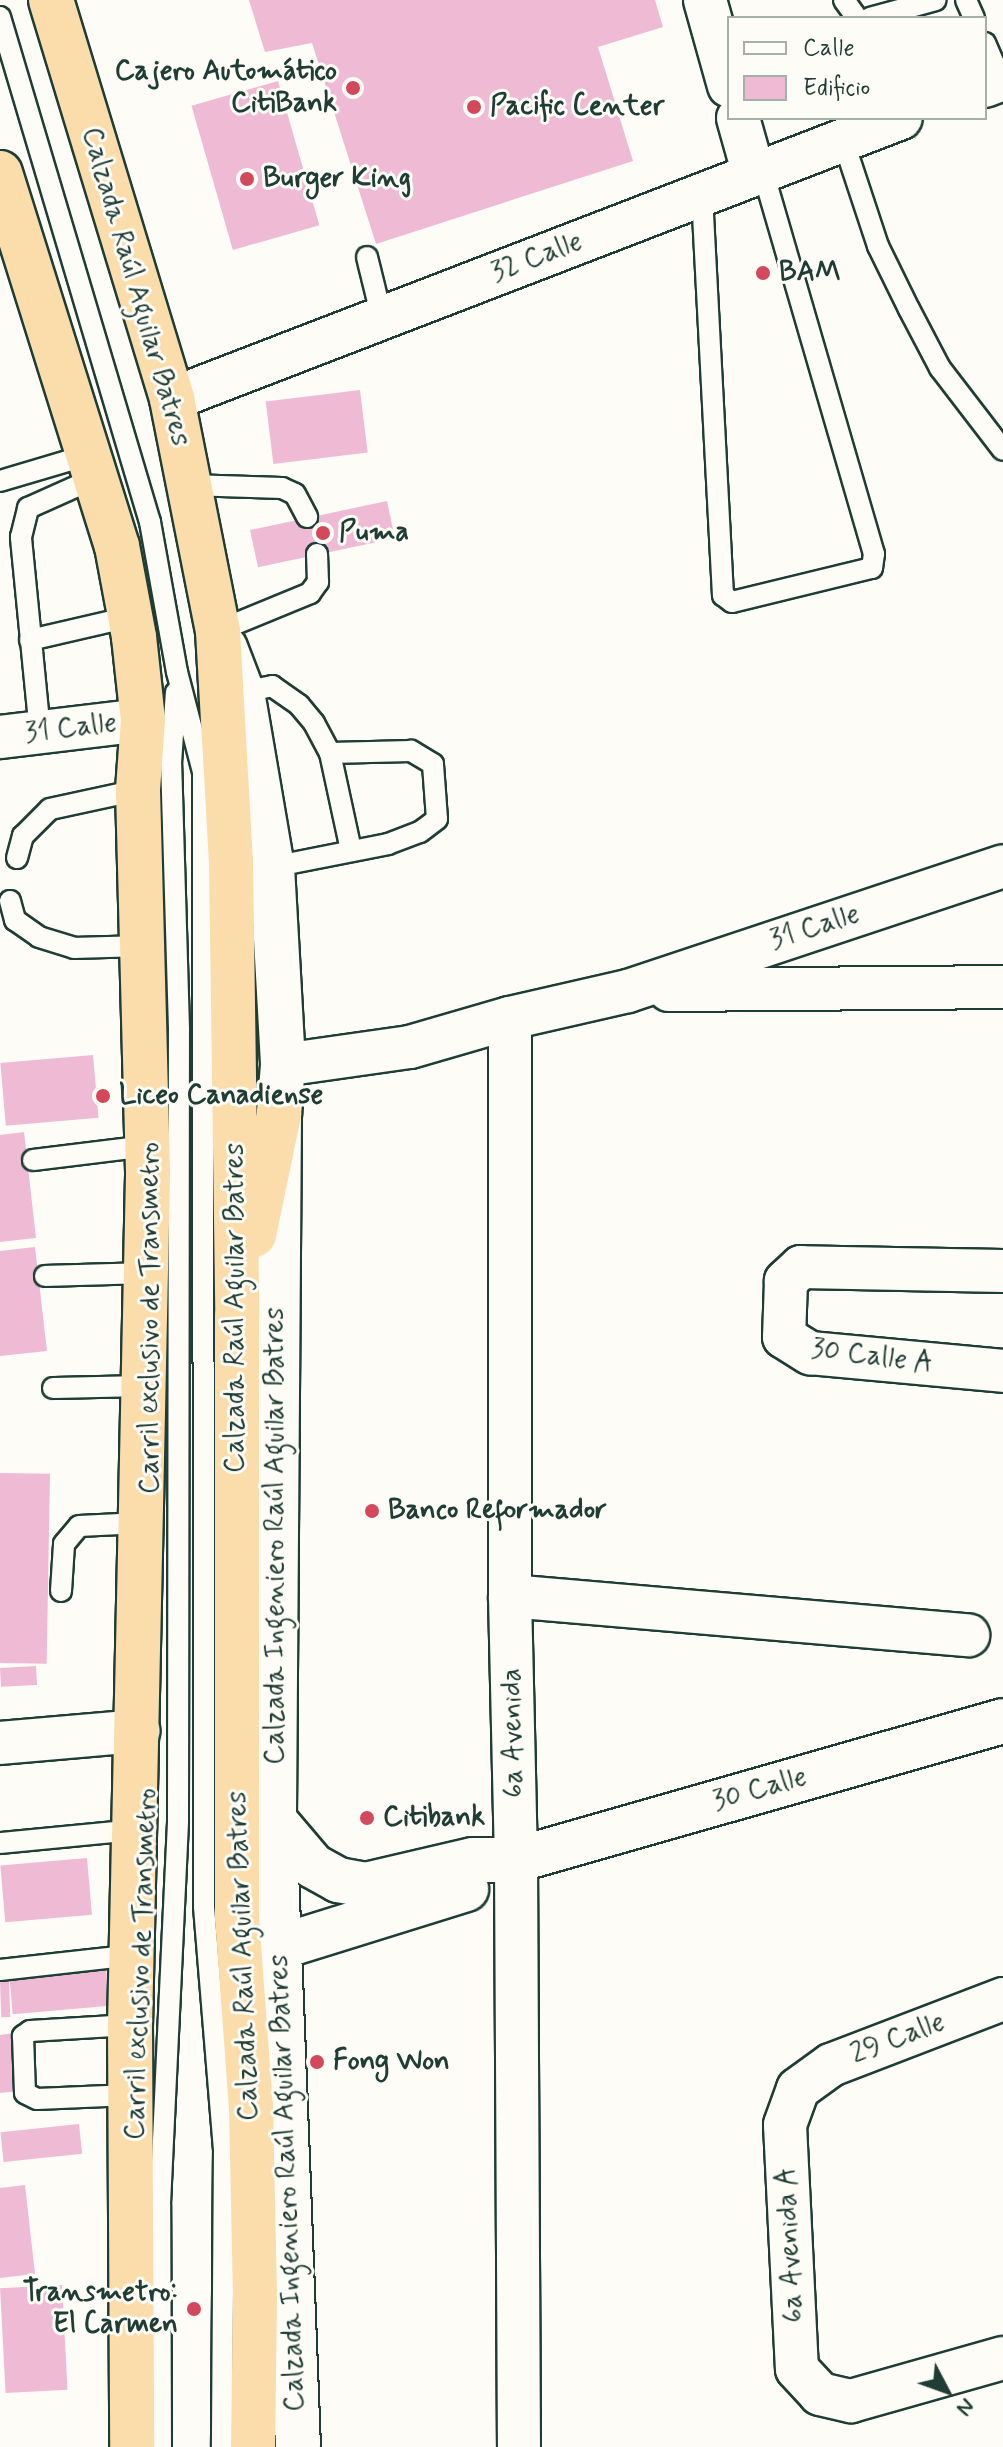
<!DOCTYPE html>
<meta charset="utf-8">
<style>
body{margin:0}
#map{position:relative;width:1003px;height:2447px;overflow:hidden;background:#fdfcf7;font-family:Mynerve,sans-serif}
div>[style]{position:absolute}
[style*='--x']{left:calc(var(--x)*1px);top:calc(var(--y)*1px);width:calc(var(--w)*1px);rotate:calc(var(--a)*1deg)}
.building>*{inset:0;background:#efbad4;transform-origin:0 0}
.roads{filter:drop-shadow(2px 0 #1f3d34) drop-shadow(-2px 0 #1f3d34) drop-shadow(0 2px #1f3d34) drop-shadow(0 -2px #1f3d34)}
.lane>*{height:20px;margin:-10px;padding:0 10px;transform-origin:10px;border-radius:10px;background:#fdfcf7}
.street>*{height:42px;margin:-21px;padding:0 21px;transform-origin:21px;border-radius:21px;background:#fdfcf7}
.secondary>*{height:44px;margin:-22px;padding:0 22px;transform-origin:22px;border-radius:22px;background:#fdfcf7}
.highway>*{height:44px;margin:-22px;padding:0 22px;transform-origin:22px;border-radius:22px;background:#faddab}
.dots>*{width:22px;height:22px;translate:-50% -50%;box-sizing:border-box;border:4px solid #fdfcf7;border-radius:50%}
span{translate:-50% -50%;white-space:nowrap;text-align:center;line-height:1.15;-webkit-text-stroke:6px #fdfcf7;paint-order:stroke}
.poi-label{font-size:28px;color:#1f3d34;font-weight:700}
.right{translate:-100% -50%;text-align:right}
.left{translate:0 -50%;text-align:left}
.street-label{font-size:28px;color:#1f3d34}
.legend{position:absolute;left:727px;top:16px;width:260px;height:104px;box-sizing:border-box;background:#fdfcf7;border:2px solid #a4b0a9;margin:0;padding:10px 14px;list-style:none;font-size:24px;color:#1f3d34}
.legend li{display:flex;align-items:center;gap:16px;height:40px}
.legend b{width:40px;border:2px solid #a4b0a9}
.north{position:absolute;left:907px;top:2351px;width:80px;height:80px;-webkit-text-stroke:6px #fdfcf7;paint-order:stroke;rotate:131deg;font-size:22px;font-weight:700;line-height:32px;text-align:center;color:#1f3d34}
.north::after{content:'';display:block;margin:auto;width:28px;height:36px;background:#1f3d34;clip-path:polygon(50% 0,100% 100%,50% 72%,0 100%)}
</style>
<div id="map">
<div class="building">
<i style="clip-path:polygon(249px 0,655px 0,663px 27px,598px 47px,633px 161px,376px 244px,312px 43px,265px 52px)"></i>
<i style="left:278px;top:81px;width:150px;height:90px;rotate:74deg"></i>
<i style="left:360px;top:390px;width:63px;height:95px;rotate:83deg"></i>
<i style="left:387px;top:501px;width:38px;height:140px;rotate:78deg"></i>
<i style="left:93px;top:1055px;width:63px;height:93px;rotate:85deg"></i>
<i style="clip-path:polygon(24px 1132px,36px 1238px,0 1242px,0 1135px)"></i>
<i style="clip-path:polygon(35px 1247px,47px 1351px,0 1356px,0 1251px)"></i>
<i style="left:0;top:1473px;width:50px;height:190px;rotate:1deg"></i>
<i style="left:36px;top:1666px;width:19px;height:36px;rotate:87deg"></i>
<i style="left:87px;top:1858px;width:57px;height:87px;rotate:85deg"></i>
<i style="left:106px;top:1968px;width:38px;height:97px;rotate:85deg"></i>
<i style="left:9px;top:1981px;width:36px;height:9px;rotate:88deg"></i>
<i style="clip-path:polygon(14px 2033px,19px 2091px,0 2093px,0 2035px)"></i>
<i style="left:79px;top:2124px;width:30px;height:79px;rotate:84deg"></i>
<i style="clip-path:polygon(25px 2185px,35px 2274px,0 2278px,0 2188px)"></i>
<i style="left:62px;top:2285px;width:105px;height:62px;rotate:87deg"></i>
</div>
<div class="roads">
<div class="lane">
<i style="--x:844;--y:0;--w:22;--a:54"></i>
<i style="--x:966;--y:0;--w:20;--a:66"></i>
<i style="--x:0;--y:17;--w:527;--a:73.46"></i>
<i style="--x:150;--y:522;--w:152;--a:79.8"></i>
<i style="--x:177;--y:672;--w:103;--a:75.4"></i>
<i style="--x:203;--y:772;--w:1135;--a:89.95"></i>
<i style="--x:204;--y:1907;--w:242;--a:85.3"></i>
<i style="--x:224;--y:2148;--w:299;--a:90.4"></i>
<i style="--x:870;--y:18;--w:68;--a:-15.3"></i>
<i style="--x:985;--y:43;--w:40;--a:66.6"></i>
<i style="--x:843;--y:140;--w:112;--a:71.7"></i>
<i style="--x:878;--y:246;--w:70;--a:63.8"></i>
<i style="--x:909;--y:309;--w:67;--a:62.3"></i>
<i style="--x:940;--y:368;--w:103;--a:52.5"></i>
<i style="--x:702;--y:195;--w:401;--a:87"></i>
<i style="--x:723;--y:595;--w:11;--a:38"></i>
<i style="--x:732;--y:602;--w:144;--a:-13.7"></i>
<i style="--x:872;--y:568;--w:14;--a:-82"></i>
<i style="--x:874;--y:554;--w:399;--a:-106.2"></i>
<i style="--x:367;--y:257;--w:63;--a:76.2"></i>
<i style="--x:0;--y:481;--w:92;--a:-16.5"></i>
<i style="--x:189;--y:485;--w:93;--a:1.8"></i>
<i style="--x:282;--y:488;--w:14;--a:25"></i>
<i style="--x:295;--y:494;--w:26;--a:62"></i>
<i style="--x:218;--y:631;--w:100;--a:-22.4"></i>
<i style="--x:310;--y:593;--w:14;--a:-54"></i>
<i style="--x:318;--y:582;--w:28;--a:-92"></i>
<i style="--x:30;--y:640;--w:103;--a:-13"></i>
<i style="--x:242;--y:692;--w:31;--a:-11"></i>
<i style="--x:272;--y:686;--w:33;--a:35"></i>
<i style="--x:299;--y:705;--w:23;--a:50"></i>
<i style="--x:314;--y:723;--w:34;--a:62"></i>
<i style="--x:330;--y:753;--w:99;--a:77.8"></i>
<i style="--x:40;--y:732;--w:196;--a:-95.6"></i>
<i style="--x:21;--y:537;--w:30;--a:-76"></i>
<i style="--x:28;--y:508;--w:73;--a:-24.1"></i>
<i style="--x:17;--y:858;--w:23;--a:-75"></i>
<i style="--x:23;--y:836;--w:38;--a:-45"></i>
<i style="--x:50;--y:809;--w:90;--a:-12.2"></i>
<i style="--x:272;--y:867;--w:118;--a:-11.2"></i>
<i style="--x:388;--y:844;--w:34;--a:-21"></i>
<i style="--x:420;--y:832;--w:21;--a:-37"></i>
<i style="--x:437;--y:819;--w:55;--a:-94.2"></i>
<i style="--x:433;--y:764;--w:26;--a:-149"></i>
<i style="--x:411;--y:751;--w:81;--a:178.6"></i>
<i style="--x:10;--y:901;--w:20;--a:75"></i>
<i style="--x:15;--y:920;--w:29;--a:35"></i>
<i style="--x:39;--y:937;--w:37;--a:17"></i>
<i style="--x:74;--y:948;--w:68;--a:-1.7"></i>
<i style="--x:33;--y:1160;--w:115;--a:-7"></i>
<i style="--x:45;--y:1276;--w:101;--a:-1.7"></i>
<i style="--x:53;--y:1388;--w:91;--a:-1.3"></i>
<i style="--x:61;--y:1591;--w:47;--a:-86.3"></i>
<i style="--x:64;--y:1544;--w:23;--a:-50"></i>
<i style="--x:79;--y:1526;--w:62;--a:-2.8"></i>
<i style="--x:0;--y:1843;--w:137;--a:-5.5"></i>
<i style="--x:0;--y:1970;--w:134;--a:-6.4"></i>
<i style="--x:130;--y:2025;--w:100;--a:176.6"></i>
<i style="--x:30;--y:2031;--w:9;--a:144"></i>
<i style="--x:23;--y:2036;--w:57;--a:88"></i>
<i style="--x:25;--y:2093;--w:13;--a:27"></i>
<i style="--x:37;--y:2099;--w:93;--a:-2.5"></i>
<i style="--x:161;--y:2447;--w:243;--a:-90.2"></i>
<i style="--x:160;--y:2204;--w:384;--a:-87.3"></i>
<i style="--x:178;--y:1820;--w:791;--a:-89.93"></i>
<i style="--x:179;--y:1029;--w:266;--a:-91.7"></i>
<i style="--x:171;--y:763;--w:71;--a:-86"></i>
</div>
<div class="street">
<i style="--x:705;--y:0;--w:89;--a:74.4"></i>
<i style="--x:985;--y:86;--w:19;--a:-21"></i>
<i style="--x:738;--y:118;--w:59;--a:74.3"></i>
<i style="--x:172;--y:399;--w:781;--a:-21.08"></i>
<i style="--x:0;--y:737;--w:144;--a:-6.8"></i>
<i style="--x:669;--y:990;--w:334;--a:-0.5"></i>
<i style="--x:510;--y:1018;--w:578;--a:90"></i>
<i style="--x:510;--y:1596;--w:264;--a:88.7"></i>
<i style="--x:516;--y:1860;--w:587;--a:89.71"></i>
<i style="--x:283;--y:1065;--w:128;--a:-8.1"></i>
<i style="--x:410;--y:1047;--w:104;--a:-16.2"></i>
<i style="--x:510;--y:1018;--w:121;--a:-12.9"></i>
<i style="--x:628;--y:991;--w:395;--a:-18.4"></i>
<i style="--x:1003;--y:1271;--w:202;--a:-178.9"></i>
<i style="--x:801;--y:1267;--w:21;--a:137"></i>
<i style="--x:786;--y:1281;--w:56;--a:92"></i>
<i style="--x:784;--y:1337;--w:31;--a:32"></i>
<i style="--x:810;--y:1353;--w:194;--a:5.3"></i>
<i style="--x:510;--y:1596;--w:460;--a:4.9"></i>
<i style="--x:0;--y:1743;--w:139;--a:-5"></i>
<i style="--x:1003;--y:1999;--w:184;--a:159"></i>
<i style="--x:831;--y:2065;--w:41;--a:144"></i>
<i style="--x:798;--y:2089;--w:38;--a:110"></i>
<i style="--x:785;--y:2125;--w:244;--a:87.2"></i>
<i style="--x:797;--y:2369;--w:34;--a:47"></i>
<i style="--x:820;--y:2394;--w:32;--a:13"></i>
<i style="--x:851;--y:2401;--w:158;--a:-15.8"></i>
</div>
<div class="secondary">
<i style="--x:225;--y:648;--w:47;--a:68.9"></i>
<i style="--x:242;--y:692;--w:178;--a:80.3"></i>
<i style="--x:272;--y:867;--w:198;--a:86.8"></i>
<i style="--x:283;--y:1065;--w:49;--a:94.7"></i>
<i style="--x:279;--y:1114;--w:706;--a:90.41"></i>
<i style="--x:274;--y:1820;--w:627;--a:87.81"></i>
<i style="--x:274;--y:1820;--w:60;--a:49.7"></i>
<i style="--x:313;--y:1866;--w:29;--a:29"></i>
<i style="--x:338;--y:1880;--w:28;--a:10"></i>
<i style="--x:366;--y:1885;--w:110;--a:-13.2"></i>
<i style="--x:473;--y:1860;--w:43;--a:0"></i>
<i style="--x:516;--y:1860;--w:506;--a:-15.93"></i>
<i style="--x:280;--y:1947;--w:195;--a:-17.3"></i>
</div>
<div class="highway">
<i style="--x:51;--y:0;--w:417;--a:73.1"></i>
<i style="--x:172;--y:399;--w:237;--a:78.8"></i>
<i style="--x:218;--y:631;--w:230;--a:86.8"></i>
<i style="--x:231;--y:861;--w:455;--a:89.2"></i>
<i style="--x:237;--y:1316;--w:602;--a:90"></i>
<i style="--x:237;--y:1918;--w:190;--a:85.8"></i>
<i style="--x:251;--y:2107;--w:185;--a:88.8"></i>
<i style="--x:255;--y:2292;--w:155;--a:90.7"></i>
<i style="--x:0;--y:173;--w:391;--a:72.6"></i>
<i style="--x:117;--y:546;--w:93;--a:79.4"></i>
<i style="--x:134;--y:637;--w:83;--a:83.8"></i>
<i style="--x:143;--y:720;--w:70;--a:94.1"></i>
<i style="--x:138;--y:790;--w:385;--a:88.5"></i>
<i style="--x:148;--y:1175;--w:850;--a:91.21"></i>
<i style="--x:130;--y:2025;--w:422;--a:89.7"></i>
<i style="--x:254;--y:1235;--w:124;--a:-78.3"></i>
</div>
</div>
<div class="dots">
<i style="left:353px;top:88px;background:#d1495b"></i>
<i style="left:474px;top:107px;background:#d1495b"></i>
<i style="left:247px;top:179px;background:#d1495b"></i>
<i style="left:763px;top:273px;background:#d1495b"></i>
<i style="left:323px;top:533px;background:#d1495b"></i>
<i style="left:103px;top:1096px;background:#d1495b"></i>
<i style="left:372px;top:1511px;background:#d1495b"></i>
<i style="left:367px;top:1818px;background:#d1495b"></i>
<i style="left:317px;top:2062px;background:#d1495b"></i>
<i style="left:194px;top:2309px;background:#d1495b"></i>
</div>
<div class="poi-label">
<span class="right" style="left:337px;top:88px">Cajero Automático<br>CitiBank</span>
<span class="left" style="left:490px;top:107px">Pacific Center</span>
<span class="left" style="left:263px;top:179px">Burger King</span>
<span class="left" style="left:779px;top:273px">BAM</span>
<span class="left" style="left:339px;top:533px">Puma</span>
<span class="left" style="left:119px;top:1096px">Liceo Canadiense</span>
<span class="left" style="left:388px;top:1511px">Banco Reformador</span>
<span class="left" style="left:383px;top:1818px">Citibank</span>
<span class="left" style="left:333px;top:2062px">Fong Won</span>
<span class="right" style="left:178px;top:2309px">Transmetro:<br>El Carmen</span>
</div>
<div class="street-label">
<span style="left:537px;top:258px;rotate:-21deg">32 Calle</span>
<span style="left:135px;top:287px;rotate:74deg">Calzada Raúl Aguilar Batres</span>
<span style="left:71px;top:729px;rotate:-7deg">31 Calle</span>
<span style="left:815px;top:928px;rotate:-18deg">31 Calle</span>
<span style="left:236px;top:1308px;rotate:-90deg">Calzada Raúl Aguilar Batres</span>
<span style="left:151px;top:1318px;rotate:-90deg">Carril exclusivo de Transmetro</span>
<span style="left:872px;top:1357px;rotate:7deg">30 Calle A</span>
<span style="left:276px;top:1536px;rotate:-90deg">Calzada Ingeniero Raúl Aguilar Batres</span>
<span style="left:514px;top:1733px;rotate:-91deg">6a Avenida</span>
<span style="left:760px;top:1790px;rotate:-16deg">30 Calle</span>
<span style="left:244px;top:1956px;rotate:-92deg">Calzada Raúl Aguilar Batres</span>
<span style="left:142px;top:1964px;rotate:-88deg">Carril exclusivo de Transmetro</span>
<span style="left:898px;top:2039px;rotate:-21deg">29 Calle</span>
<span style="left:288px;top:2183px;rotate:-92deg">Calzada Ingeniero Raúl Aguilar Batres</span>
<span style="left:791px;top:2245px;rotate:-93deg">6a Avenida A</span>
</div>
<ul class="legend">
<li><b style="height:10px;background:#fdfcf7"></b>Calle</li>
<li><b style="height:22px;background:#efbad4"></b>Edificio</li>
</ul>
<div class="north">N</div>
</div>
